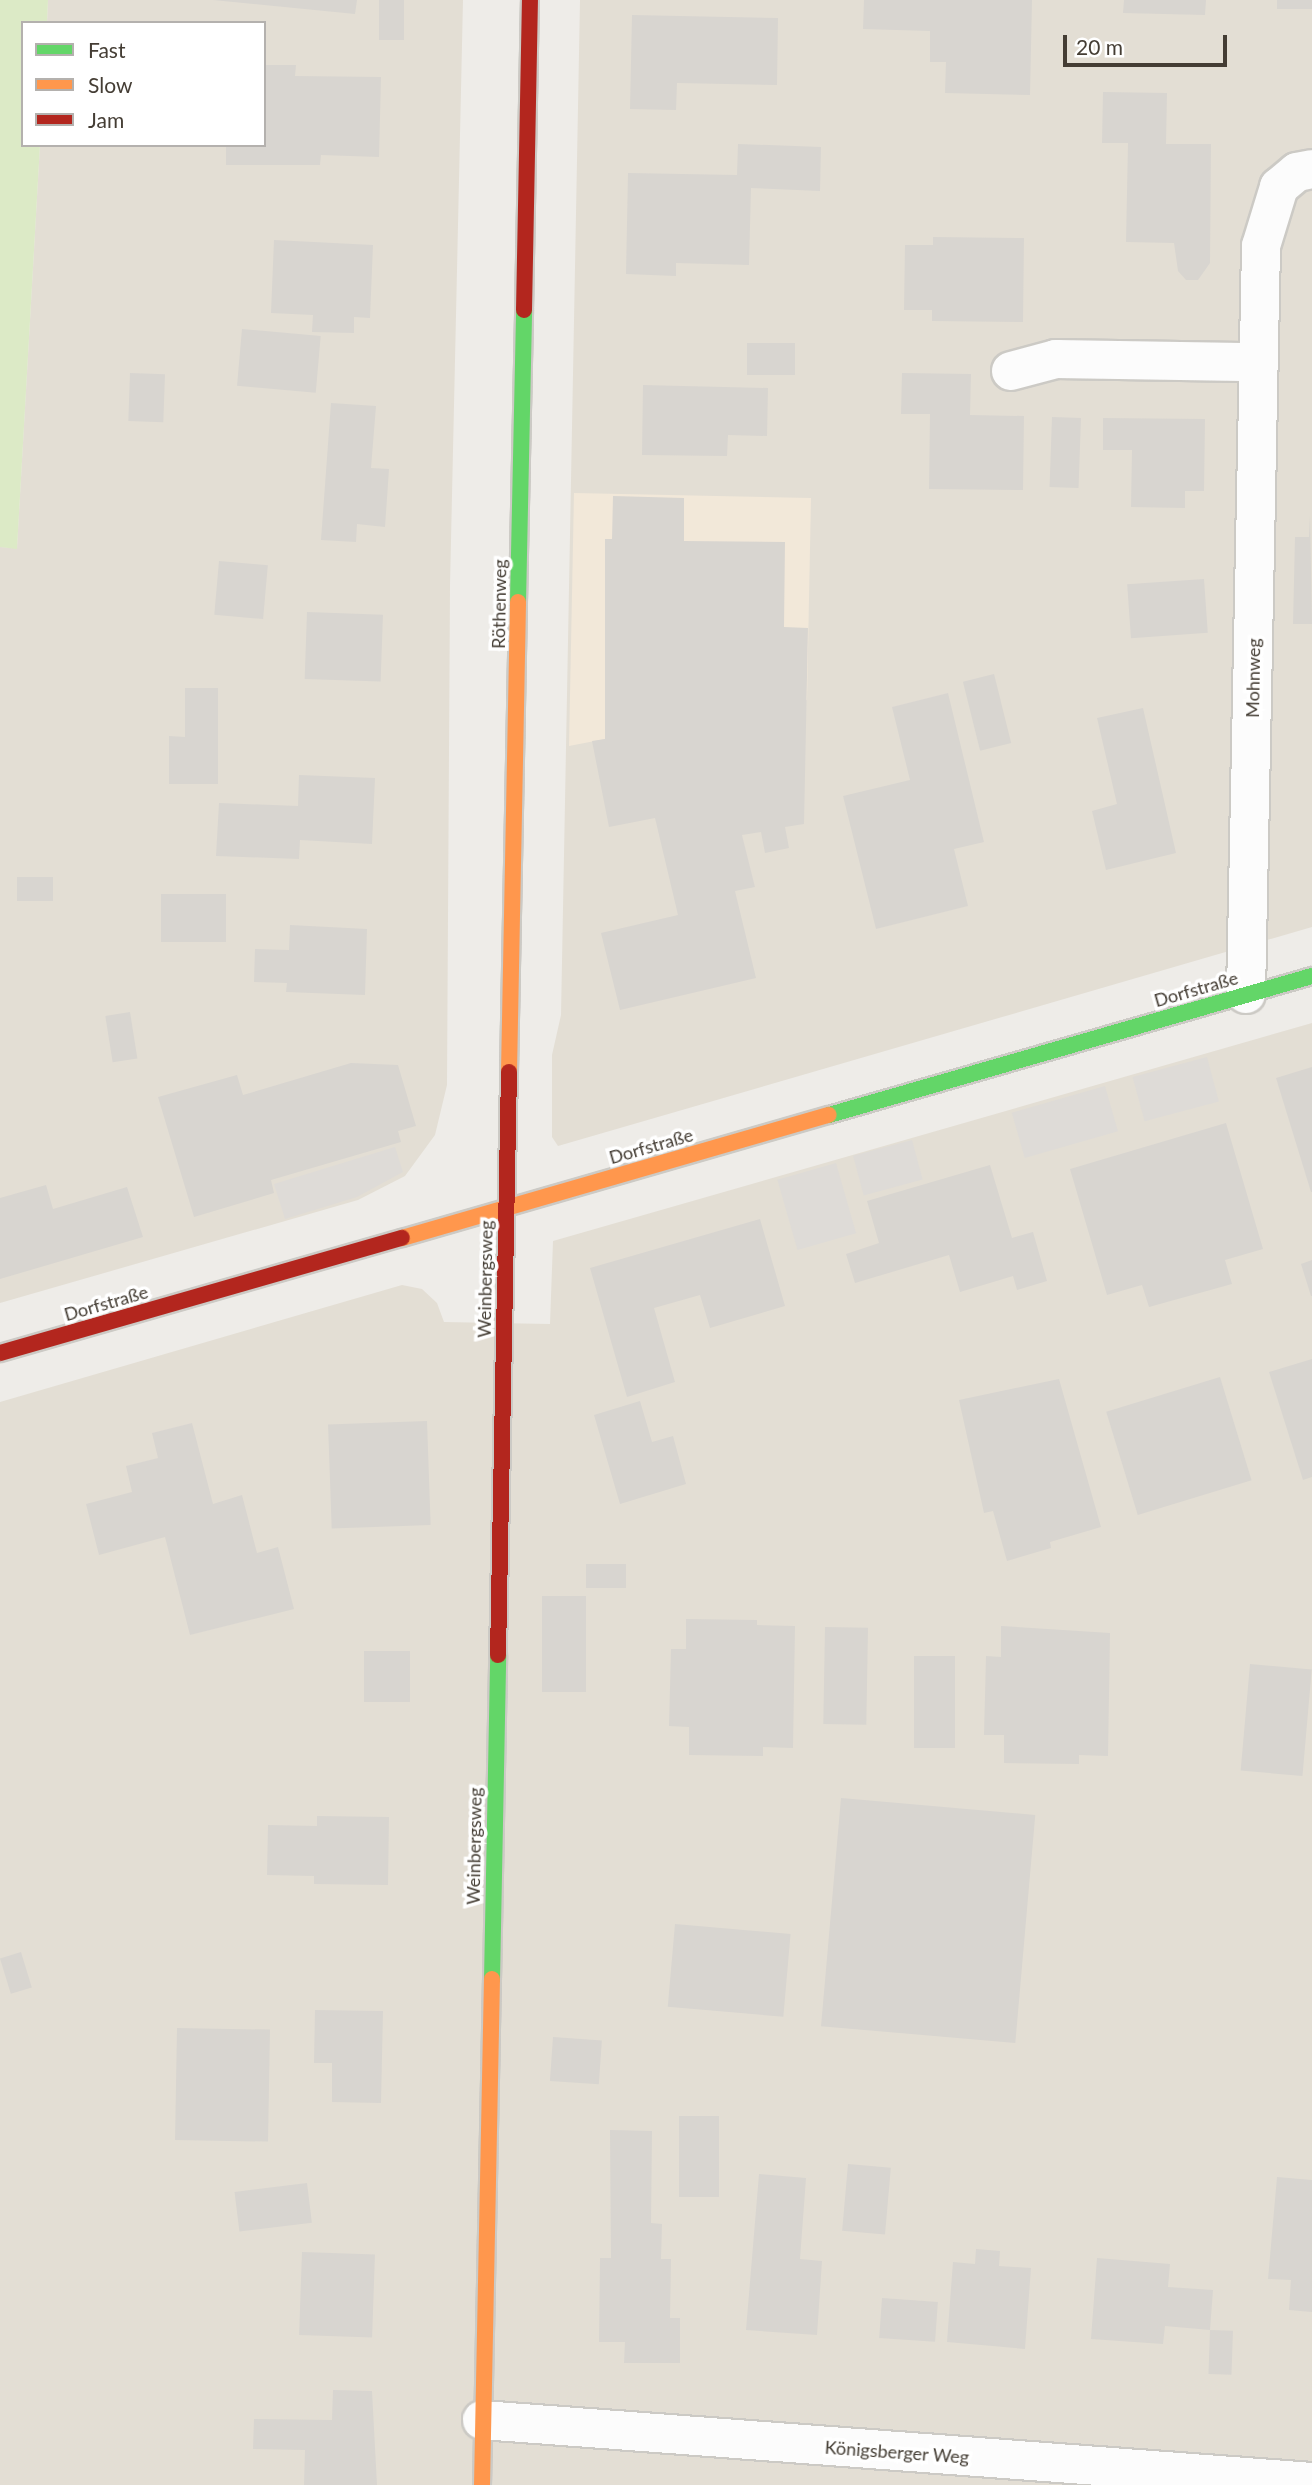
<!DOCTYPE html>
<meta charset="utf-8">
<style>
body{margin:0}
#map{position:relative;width:1312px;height:2485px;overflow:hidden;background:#eeece8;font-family:Lato,sans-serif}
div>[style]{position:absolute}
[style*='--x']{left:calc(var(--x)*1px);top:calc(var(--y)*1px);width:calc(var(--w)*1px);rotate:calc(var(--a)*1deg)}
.residential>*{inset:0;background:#e3ded4}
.commercial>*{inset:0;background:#f2e8d9}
.green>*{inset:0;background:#dceac6}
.parking>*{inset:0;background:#dedbd7;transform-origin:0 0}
.building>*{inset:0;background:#d8d5d0;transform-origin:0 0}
.roads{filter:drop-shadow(2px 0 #cccac5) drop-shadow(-2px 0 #cccac5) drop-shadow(0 2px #cccac5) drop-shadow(0 -2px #cccac5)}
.street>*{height:38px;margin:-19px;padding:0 19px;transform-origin:19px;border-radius:19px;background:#fcfcfc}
.fast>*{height:16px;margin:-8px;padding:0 8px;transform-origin:8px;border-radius:8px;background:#63d668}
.slow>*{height:16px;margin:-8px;padding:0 8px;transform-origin:8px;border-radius:8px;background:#ff974d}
.jam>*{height:16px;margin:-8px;padding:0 8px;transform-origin:8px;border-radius:8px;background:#b3261e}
span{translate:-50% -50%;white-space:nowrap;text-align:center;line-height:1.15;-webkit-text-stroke:7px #fff;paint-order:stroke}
.street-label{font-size:18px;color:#443d34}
.legend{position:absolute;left:21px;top:21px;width:245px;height:126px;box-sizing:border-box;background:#fff;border:2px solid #b4b1ae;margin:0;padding:9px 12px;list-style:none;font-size:21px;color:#443d34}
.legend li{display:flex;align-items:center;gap:14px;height:35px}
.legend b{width:35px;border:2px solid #b4b1ae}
.scale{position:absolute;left:1063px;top:35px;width:164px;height:32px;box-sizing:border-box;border:4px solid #443d34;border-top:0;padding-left:9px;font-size:21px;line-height:24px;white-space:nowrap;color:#443d34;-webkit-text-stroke:5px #fff;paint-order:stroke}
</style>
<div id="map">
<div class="residential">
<i style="clip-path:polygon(48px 0,463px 0,450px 586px,447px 1085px,435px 1135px,405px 1176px,358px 1200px,0 1303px,0 547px,17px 548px,40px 145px,264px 145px,264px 23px,47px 23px)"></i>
<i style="clip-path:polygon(580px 0,1312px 0,1312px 927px,558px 1146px,552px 1137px,552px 1055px,561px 1015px)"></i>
<i style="clip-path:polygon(1312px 1023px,1312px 2485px,0 2485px,0 1402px,402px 1285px,422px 1289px,437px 1303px,444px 1322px,550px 1324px,553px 1241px)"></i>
</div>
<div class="commercial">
<i style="clip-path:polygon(574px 493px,811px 498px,807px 700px,569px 746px)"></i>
</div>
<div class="green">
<i style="clip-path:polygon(0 0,48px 0,47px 23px,23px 23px,23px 145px,40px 145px,17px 549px,0 547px)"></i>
</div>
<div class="parking">
<i style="left:1207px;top:1057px;width:46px;height:77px;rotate:75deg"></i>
<i style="left:1105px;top:1086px;width:47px;height:97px;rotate:74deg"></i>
<i style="left:912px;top:1140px;width:41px;height:61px;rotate:75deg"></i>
<i style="clip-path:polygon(395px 1147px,403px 1172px,357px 1197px,285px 1219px,274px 1184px)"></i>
<i style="left:836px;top:1163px;width:73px;height:61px;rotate:74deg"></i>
</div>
<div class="building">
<i style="clip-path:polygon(213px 0,357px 0,355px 14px)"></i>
<i style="left:379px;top:0;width:25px;height:40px"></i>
<i style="clip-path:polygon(864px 0,1032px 0,1030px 95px,945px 93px,946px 62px,930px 62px,930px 31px,863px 29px)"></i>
<i style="clip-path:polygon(1124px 0,1206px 0,1205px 15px,1123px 13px)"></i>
<i style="left:1277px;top:0;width:35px;height:9px"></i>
<i style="clip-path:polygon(632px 15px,778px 18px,777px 85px,677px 83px,676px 110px,630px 109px)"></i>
<i style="clip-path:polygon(264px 65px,296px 65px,295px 76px,381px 77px,379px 157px,321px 155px,320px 165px,226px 165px,226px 145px,264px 145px)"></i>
<i style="clip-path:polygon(1103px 92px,1167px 93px,1166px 144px,1211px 144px,1210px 263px,1198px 280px,1186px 280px,1178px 271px,1174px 243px,1126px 242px,1128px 143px,1102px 143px)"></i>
<i style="clip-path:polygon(738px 144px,821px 147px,820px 191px,751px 188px,749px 265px,676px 263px,676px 276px,626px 274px,628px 173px,737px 175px)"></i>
<i style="clip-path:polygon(933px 237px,1024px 238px,1023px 322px,932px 321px,932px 310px,904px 310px,905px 245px,933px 245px)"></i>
<i style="clip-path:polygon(274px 240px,373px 245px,370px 318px,354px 317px,354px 333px,312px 332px,313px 315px,271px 313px)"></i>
<i style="left:242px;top:329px;width:79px;height:57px;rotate:5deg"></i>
<i style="left:747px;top:343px;width:48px;height:32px"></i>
<i style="left:130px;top:373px;width:35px;height:48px;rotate:2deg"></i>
<i style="clip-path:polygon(902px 373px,971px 374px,970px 415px,1024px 416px,1023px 490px,929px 489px,930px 414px,901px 414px)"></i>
<i style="clip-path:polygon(643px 385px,768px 388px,767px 436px,728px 435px,727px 456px,642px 455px)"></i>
<i style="clip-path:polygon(331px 403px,376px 406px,371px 468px,389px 469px,385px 527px,357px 524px,356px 542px,321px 540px)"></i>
<i style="left:1052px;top:417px;width:29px;height:70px;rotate:2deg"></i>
<i style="clip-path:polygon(1103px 418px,1205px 419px,1204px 491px,1185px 491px,1185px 508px,1131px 507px,1132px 450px,1103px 450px)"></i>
<i style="clip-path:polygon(613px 496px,684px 498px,684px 541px,785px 542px,784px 627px,808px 628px,804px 824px,785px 827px,789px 848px,765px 853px,761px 832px,742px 835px,755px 887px,735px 891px,756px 978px,620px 1010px,601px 933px,678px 915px,655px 818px,609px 827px,592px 741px,605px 739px,605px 539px,612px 539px)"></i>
<i style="clip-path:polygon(1310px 515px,1312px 624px,1293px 624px,1295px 537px,1309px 537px)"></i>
<i style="left:219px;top:561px;width:49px;height:54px;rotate:5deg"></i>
<i style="left:1204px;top:579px;width:54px;height:77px;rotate:86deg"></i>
<i style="left:307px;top:612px;width:76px;height:67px;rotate:2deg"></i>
<i style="left:994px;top:674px;width:71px;height:32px;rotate:76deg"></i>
<i style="clip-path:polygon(185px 688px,218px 688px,218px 784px,169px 784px,169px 736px,185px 737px)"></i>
<i style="clip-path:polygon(948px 693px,984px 842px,954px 849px,968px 906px,876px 929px,843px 796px,910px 780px,892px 707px)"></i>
<i style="clip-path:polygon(1143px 708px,1176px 853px,1106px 870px,1092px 811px,1117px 804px,1097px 718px)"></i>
<i style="clip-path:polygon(299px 775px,375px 778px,372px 844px,300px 840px,299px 859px,216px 856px,219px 803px,298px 806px)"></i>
<i style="left:17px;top:877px;width:36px;height:24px"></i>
<i style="left:161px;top:894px;width:65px;height:48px"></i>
<i style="clip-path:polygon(290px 925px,367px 929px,365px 995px,286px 992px,287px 983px,254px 982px,255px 949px,289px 950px)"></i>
<i style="left:130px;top:1012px;width:47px;height:25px;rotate:81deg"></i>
<i style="clip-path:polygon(351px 1063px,398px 1065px,416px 1126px,398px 1131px,401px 1142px,271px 1180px,274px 1193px,194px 1217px,158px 1097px,237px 1075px,243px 1095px)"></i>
<i style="clip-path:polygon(1312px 1067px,1312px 1192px,1311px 1192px,1276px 1078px)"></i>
<i style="clip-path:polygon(1226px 1123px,1263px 1249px,1225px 1260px,1232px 1284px,1149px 1307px,1142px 1285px,1107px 1295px,1070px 1169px)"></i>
<i style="clip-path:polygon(990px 1165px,1012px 1238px,1033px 1232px,1047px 1281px,1017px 1290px,1013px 1276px,960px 1292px,949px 1255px,855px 1283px,846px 1254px,879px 1243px,867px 1201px)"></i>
<i style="clip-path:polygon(46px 1185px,53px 1209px,127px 1187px,143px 1237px,0 1279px,0 1198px)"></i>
<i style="clip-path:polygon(760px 1219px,785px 1306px,710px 1328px,700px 1295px,654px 1308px,675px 1382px,627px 1397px,590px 1268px)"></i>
<i style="clip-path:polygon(1312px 1260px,1312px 1296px,1311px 1296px,1301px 1264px)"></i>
<i style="clip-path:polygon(1312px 1359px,1312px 1477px,1303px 1480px,1269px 1372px)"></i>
<i style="left:1220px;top:1377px;width:108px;height:119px;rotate:73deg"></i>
<i style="clip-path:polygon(1059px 1379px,1101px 1527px,1050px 1542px,1051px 1548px,1007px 1561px,993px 1511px,984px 1513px,959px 1400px)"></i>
<i style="clip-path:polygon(640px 1401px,652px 1442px,673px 1436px,686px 1484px,620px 1504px,594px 1415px)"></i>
<i style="left:427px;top:1421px;width:104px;height:99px;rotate:88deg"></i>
<i style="clip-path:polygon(192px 1423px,213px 1504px,242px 1495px,257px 1553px,278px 1547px,294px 1609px,190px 1635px,165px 1537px,99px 1555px,86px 1504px,132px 1492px,126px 1466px,158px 1458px,152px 1433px)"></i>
<i style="left:586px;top:1564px;width:40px;height:24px"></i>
<i style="left:542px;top:1596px;width:44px;height:96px"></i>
<i style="clip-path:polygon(686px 1619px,757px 1620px,757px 1625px,795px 1626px,793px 1748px,763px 1747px,763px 1756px,689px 1755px,689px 1727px,669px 1726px,671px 1649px,686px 1649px)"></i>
<i style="clip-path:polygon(1001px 1626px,1110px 1633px,1108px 1756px,1079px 1755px,1079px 1764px,1004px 1763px,1004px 1735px,984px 1735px,986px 1656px,1001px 1657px)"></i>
<i style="left:825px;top:1627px;width:43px;height:97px;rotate:1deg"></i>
<i style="left:364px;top:1651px;width:46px;height:51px"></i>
<i style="left:914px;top:1656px;width:41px;height:92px"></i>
<i style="left:1250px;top:1664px;width:62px;height:107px;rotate:5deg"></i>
<i style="left:841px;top:1798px;width:195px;height:229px;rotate:5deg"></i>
<i style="clip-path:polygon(317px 1816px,389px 1817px,388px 1885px,314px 1884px,314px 1876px,267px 1875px,268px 1825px,317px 1826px)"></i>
<i style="left:675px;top:1924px;width:116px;height:83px;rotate:5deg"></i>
<i style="left:21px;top:1952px;width:37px;height:22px;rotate:73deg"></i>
<i style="clip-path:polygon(315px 2010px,383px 2011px,381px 2103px,332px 2102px,332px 2063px,314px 2063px)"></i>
<i style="left:177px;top:2028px;width:93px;height:112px;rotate:1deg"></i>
<i style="left:553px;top:2037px;width:49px;height:44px;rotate:4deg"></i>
<i style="left:679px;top:2116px;width:40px;height:81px"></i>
<i style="clip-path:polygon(610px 2130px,652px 2131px,651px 2223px,662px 2224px,661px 2259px,671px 2259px,670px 2318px,680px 2318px,680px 2363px,624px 2363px,625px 2342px,599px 2342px,600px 2258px,611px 2258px)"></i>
<i style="left:848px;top:2164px;width:43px;height:67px;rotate:5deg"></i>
<i style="clip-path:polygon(759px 2174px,806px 2178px,800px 2259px,822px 2261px,817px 2335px,746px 2330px)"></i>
<i style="clip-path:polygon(1277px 2177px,1312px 2180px,1312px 2312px,1289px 2310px,1291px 2280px,1268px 2279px)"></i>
<i style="left:307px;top:2183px;width:40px;height:73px;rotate:83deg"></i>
<i style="clip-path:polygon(976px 2249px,1000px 2251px,999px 2266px,1031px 2268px,1025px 2349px,947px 2342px,953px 2262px,975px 2264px)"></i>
<i style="left:302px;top:2252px;width:73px;height:83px;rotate:2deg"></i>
<i style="clip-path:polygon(1097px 2258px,1170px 2264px,1168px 2287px,1213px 2290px,1210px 2330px,1165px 2326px,1163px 2344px,1091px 2339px)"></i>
<i style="left:882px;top:2298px;width:56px;height:40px;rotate:4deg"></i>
<i style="left:1210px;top:2330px;width:23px;height:44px;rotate:2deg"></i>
<i style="clip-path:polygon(333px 2390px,372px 2391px,377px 2485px,304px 2485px,305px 2450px,253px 2449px,254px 2419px,332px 2420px)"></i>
</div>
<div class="roads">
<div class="street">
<i style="--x:1011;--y:371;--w:47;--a:-14.9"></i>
<i style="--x:1056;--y:359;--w:202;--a:0.9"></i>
<i style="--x:1246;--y:994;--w:748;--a:-88.85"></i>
<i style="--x:1261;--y:246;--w:62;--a:-73"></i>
<i style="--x:1279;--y:187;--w:23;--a:-40"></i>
<i style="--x:1297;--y:172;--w:15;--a:-11"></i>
<i style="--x:482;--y:2420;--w:832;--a:4.27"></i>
</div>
<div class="fast">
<i style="--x:518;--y:602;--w:292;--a:-88.8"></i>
<i style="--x:829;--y:1115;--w:503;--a:-16.06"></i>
<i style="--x:492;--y:1979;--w:324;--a:-88.9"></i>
</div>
<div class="slow">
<i style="--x:509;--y:1072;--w:470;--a:-88.9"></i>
<i style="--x:402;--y:1238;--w:444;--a:-16.1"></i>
<i style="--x:482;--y:2485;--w:506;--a:-88.87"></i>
</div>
<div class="jam">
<i style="--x:524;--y:310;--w:310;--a:-88.9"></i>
<i style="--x:0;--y:1353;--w:418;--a:-16"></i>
<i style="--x:498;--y:1655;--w:583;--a:-88.92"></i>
</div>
</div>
<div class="street-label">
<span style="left:499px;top:604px;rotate:-89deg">Röthenweg</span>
<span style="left:1253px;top:678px;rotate:-89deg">Mohnweg</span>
<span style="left:1196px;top:989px;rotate:-16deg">Dorfstraße</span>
<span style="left:651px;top:1146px;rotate:-16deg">Dorfstraße</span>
<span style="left:485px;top:1279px;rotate:-89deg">Weinbergsweg</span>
<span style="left:106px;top:1303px;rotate:-16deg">Dorfstraße</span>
<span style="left:474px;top:1846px;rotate:-89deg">Weinbergsweg</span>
<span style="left:897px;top:2452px;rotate:4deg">Königsberger Weg</span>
</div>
<ul class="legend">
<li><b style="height:9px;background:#63d668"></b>Fast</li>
<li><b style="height:9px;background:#ff974d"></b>Slow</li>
<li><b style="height:9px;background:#b3261e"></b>Jam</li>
</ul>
<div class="scale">20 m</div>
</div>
